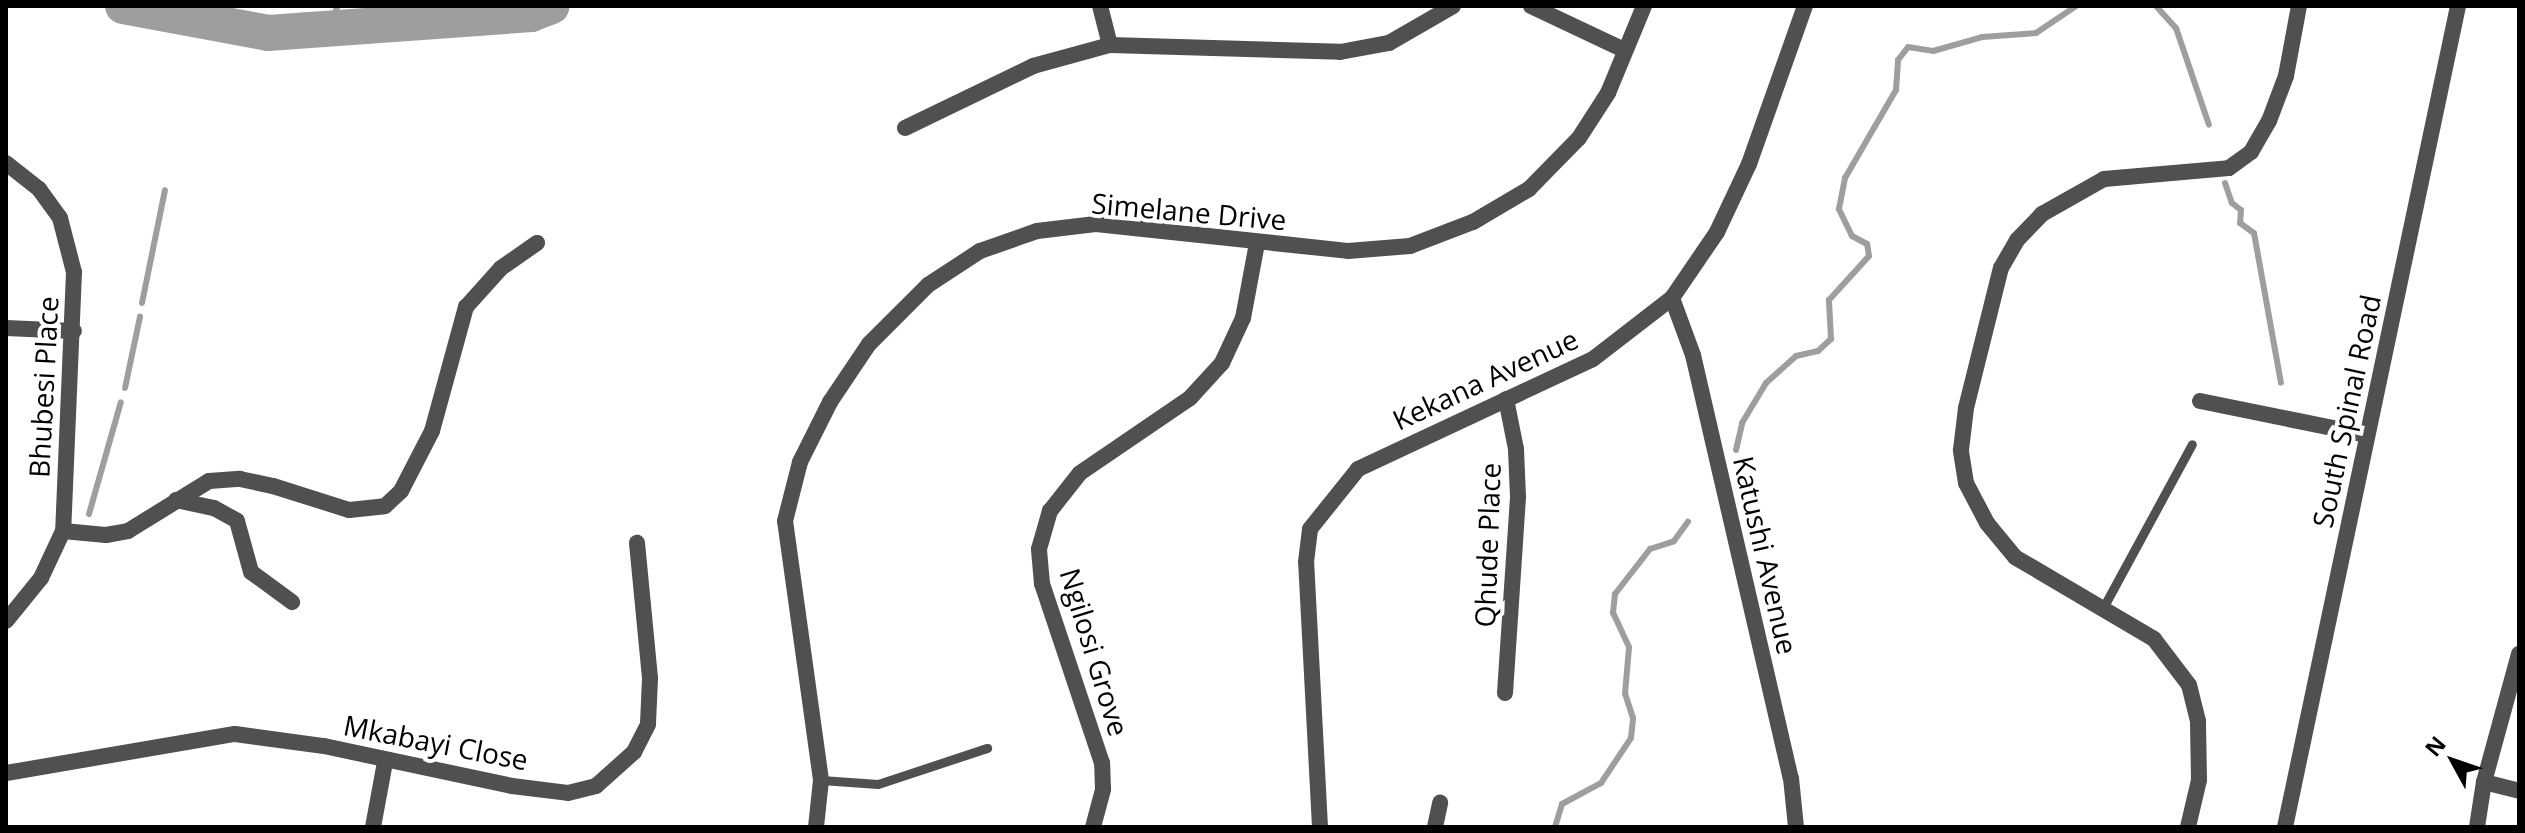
<!DOCTYPE html>
<style>
body{margin:0}
#map{position:relative;width:2525px;height:833px;overflow:hidden;background:#fff;font-family:"Open Sans",sans-serif}
div>[style]{position:absolute}
[style*='--x']{left:calc(var(--x)*1px);top:calc(var(--y)*1px);width:calc(var(--w)*1px);rotate:calc(var(--a)*1deg)}
.stream>*{height:6px;margin:-3px;padding:0 3px;transform-origin:3px;border-radius:3px;background:#9e9e9e}
.river>*{height:36px;margin:-18px;padding:0 18px;transform-origin:18px;border-radius:18px;background:#9e9e9e}
.service>*{height:9px;margin:-4.5px;padding:0 4.5px;transform-origin:4.5px;border-radius:4.5px;background:#505050}
.minor>*{height:16px;margin:-8px;padding:0 8px;transform-origin:8px;border-radius:8px;background:#505050}
.tertiary>*{height:16px;margin:-8px;padding:0 8px;transform-origin:8px;border-radius:8px;background:#505050}
span{translate:-50% -50%;white-space:nowrap;text-align:center;line-height:1.15;-webkit-text-stroke:8px #fff;paint-order:stroke}
.street-label{font-size:28px;color:#000}
.frame{position:absolute;inset:0;border:8px solid #000;pointer-events:none}
.north{position:absolute;left:2413px;top:721px;width:80px;height:80px;-webkit-text-stroke:6px #fff;paint-order:stroke;rotate:310deg;font-size:22px;font-weight:700;line-height:32px;text-align:center;color:#000}
.north::after{content:'';display:block;margin:auto;width:28px;height:36px;background:#000;clip-path:polygon(50% 0,100% 100%,50% 72%,0 100%)}
</style>
<div id="map">
<div class="stream">
<i style="--x:2156;--y:6;--w:30;--a:48"></i>
<i style="--x:2176;--y:28;--w:102;--a:71.2"></i>
<i style="--x:328;--y:29;--w:25;--a:-67"></i>
<i style="--x:2225;--y:183;--w:21;--a:71"></i>
<i style="--x:2232;--y:203;--w:11;--a:38"></i>
<i style="--x:2241;--y:210;--w:13;--a:94"></i>
<i style="--x:2240;--y:223;--w:17;--a:36"></i>
<i style="--x:2254;--y:233;--w:152;--a:79.8"></i>
<i style="--x:142;--y:303;--w:115;--a:-78.5"></i>
<i style="--x:125;--y:388;--w:73;--a:-78.1"></i>
<i style="--x:1736;--y:450;--w:28;--a:-77"></i>
<i style="--x:1742;--y:423;--w:47;--a:-59"></i>
<i style="--x:1766;--y:383;--w:40;--a:-42"></i>
<i style="--x:1796;--y:356;--w:23;--a:-13"></i>
<i style="--x:1818;--y:351;--w:18;--a:-43"></i>
<i style="--x:1831;--y:339;--w:39;--a:-93"></i>
<i style="--x:1829;--y:300;--w:59;--a:-47.7"></i>
<i style="--x:1869;--y:256;--w:12;--a:-99"></i>
<i style="--x:1867;--y:244;--w:17;--a:-152"></i>
<i style="--x:1852;--y:236;--w:30;--a:-116"></i>
<i style="--x:1839;--y:209;--w:32;--a:-79"></i>
<i style="--x:1845;--y:178;--w:102;--a:-59.9"></i>
<i style="--x:1896;--y:90;--w:30;--a:-86"></i>
<i style="--x:1898;--y:60;--w:16;--a:-52"></i>
<i style="--x:1908;--y:47;--w:25;--a:9"></i>
<i style="--x:1933;--y:51;--w:51;--a:-15.9"></i>
<i style="--x:1982;--y:37;--w:54;--a:-4.2"></i>
<i style="--x:2036;--y:33;--w:48;--a:-34"></i>
<i style="--x:89;--y:514;--w:116;--a:-74.1"></i>
<i style="--x:1555;--y:827;--w:24;--a:-73"></i>
<i style="--x:1562;--y:804;--w:44;--a:-28.3"></i>
<i style="--x:1601;--y:783;--w:54;--a:-56.3"></i>
<i style="--x:1631;--y:738;--w:20;--a:-84"></i>
<i style="--x:1633;--y:718;--w:25;--a:-108"></i>
<i style="--x:1625;--y:694;--w:47;--a:-85.1"></i>
<i style="--x:1629;--y:647;--w:38;--a:-115"></i>
<i style="--x:1613;--y:613;--w:19;--a:-84"></i>
<i style="--x:1615;--y:594;--w:57;--a:-52.1"></i>
<i style="--x:1650;--y:549;--w:25;--a:-18"></i>
<i style="--x:1674;--y:541;--w:24;--a:-54"></i>
</div>
<div class="river">
<i style="--x:123;--y:6;--w:147;--a:10.5"></i>
<i style="--x:268;--y:33;--w:264;--a:-4.1"></i>
<i style="--x:531;--y:14;--w:22;--a:-21"></i>
</div>
<div class="service">
<i style="--x:2104;--y:606;--w:184;--a:-61.5"></i>
<i style="--x:821;--y:780;--w:57;--a:4"></i>
<i style="--x:878;--y:784;--w:115;--a:-18.3"></i>
</div>
<div class="minor">
<i style="--x:1100;--y:6;--w:40;--a:75.6"></i>
<i style="--x:1531;--y:6;--w:103;--a:25.3"></i>
<i style="--x:905;--y:128;--w:142;--a:-25.8"></i>
<i style="--x:1033;--y:66;--w:80;--a:-15.3"></i>
<i style="--x:1110;--y:45;--w:230;--a:1.7"></i>
<i style="--x:1340;--y:52;--w:50;--a:-10.4"></i>
<i style="--x:1389;--y:43;--w:74;--a:-30"></i>
<i style="--x:6;--y:163;--w:42;--a:38.2"></i>
<i style="--x:39;--y:189;--w:36;--a:54"></i>
<i style="--x:60;--y:218;--w:56;--a:75.5"></i>
<i style="--x:74;--y:272;--w:259;--a:92.4"></i>
<i style="--x:63;--y:531;--w:52;--a:115.1"></i>
<i style="--x:41;--y:578;--w:55;--a:129.1"></i>
<i style="--x:1672;--y:298;--w:61;--a:69.8"></i>
<i style="--x:1693;--y:355;--w:434;--a:77"></i>
<i style="--x:1791;--y:778;--w:49;--a:84.2"></i>
<i style="--x:6;--y:328;--w:68;--a:2.5"></i>
<i style="--x:2200;--y:401;--w:170;--a:11.5"></i>
<i style="--x:176;--y:500;--w:39;--a:12"></i>
<i style="--x:214;--y:508;--w:26;--a:29"></i>
<i style="--x:237;--y:521;--w:53;--a:74.6"></i>
<i style="--x:251;--y:572;--w:51;--a:36.2"></i>
<i style="--x:63;--y:531;--w:43;--a:5.3"></i>
<i style="--x:106;--y:535;--w:22;--a:-10"></i>
<i style="--x:128;--y:531;--w:95;--a:-31.7"></i>
<i style="--x:209;--y:481;--w:31;--a:-4"></i>
<i style="--x:240;--y:479;--w:34;--a:12"></i>
<i style="--x:273;--y:486;--w:80;--a:17.5"></i>
<i style="--x:349;--y:510;--w:36;--a:-6"></i>
<i style="--x:385;--y:506;--w:22;--a:-43"></i>
<i style="--x:401;--y:491;--w:68;--a:-62.7"></i>
<i style="--x:432;--y:431;--w:129;--a:-74.7"></i>
<i style="--x:466;--y:307;--w:52;--a:-48.1"></i>
<i style="--x:501;--y:268;--w:44;--a:-34.8"></i>
<i style="--x:1505;--y:693;--w:196;--a:-86.2"></i>
<i style="--x:1518;--y:497;--w:48;--a:-92.4"></i>
<i style="--x:1516;--y:449;--w:51;--a:-101.3"></i>
<i style="--x:6;--y:773;--w:232;--a:-9.7"></i>
<i style="--x:235;--y:734;--w:90;--a:7.7"></i>
<i style="--x:324;--y:746;--w:192;--a:12"></i>
<i style="--x:512;--y:786;--w:56;--a:7.1"></i>
<i style="--x:568;--y:793;--w:29;--a:-14"></i>
<i style="--x:596;--y:786;--w:51;--a:-41.8"></i>
<i style="--x:634;--y:752;--w:31;--a:-63"></i>
<i style="--x:648;--y:724;--w:46;--a:-87.5"></i>
<i style="--x:650;--y:678;--w:136;--a:-95.5"></i>
<i style="--x:2484;--y:782;--w:36;--a:14"></i>
<i style="--x:373;--y:827;--w:66;--a:-79.5"></i>
<i style="--x:816;--y:827;--w:47;--a:-83.9"></i>
<i style="--x:821;--y:780;--w:261;--a:-97.9"></i>
<i style="--x:785;--y:521;--w:61;--a:-75.7"></i>
<i style="--x:800;--y:462;--w:67;--a:-63.4"></i>
<i style="--x:830;--y:402;--w:70;--a:-56.1"></i>
<i style="--x:869;--y:344;--w:83;--a:-45"></i>
<i style="--x:928;--y:285;--w:62;--a:-33.2"></i>
<i style="--x:980;--y:251;--w:60;--a:-19.3"></i>
<i style="--x:1037;--y:231;--w:59;--a:-6.8"></i>
<i style="--x:1096;--y:224;--w:253;--a:6.1"></i>
<i style="--x:1348;--y:251;--w:62;--a:-4.6"></i>
<i style="--x:1410;--y:246;--w:67;--a:-20.9"></i>
<i style="--x:1473;--y:222;--w:65;--a:-30.5"></i>
<i style="--x:1529;--y:189;--w:71;--a:-45.6"></i>
<i style="--x:1579;--y:138;--w:54;--a:-57.2"></i>
<i style="--x:1608;--y:93;--w:94;--a:-67.5"></i>
<i style="--x:1093;--y:827;--w:39;--a:-75"></i>
<i style="--x:1103;--y:789;--w:26;--a:-92"></i>
<i style="--x:1102;--y:763;--w:189;--a:-108.5"></i>
<i style="--x:1042;--y:584;--w:35;--a:-95"></i>
<i style="--x:1039;--y:549;--w:40;--a:-74"></i>
<i style="--x:1050;--y:511;--w:48;--a:-51.7"></i>
<i style="--x:1080;--y:473;--w:133;--a:-34.3"></i>
<i style="--x:1190;--y:398;--w:47;--a:-47.6"></i>
<i style="--x:1222;--y:363;--w:50;--a:-65"></i>
<i style="--x:1243;--y:318;--w:76;--a:-79.4"></i>
<i style="--x:1320;--y:827;--w:265;--a:-93"></i>
<i style="--x:1306;--y:562;--w:33;--a:-83"></i>
<i style="--x:1310;--y:529;--w:77;--a:-51.3"></i>
<i style="--x:1358;--y:469;--w:259;--a:-25.1"></i>
<i style="--x:1593;--y:359;--w:100;--a:-37.7"></i>
<i style="--x:1672;--y:298;--w:80;--a:-55.7"></i>
<i style="--x:1717;--y:232;--w:75;--a:-64.8"></i>
<i style="--x:1749;--y:164;--w:168;--a:-70.5"></i>
<i style="--x:1435;--y:827;--w:25;--a:-78"></i>
<i style="--x:2188;--y:827;--w:48;--a:-76.8"></i>
<i style="--x:2199;--y:780;--w:59;--a:-91"></i>
<i style="--x:2198;--y:721;--w:37;--a:-104"></i>
<i style="--x:2189;--y:685;--w:58;--a:-127.3"></i>
<i style="--x:2154;--y:639;--w:161;--a:-149.5"></i>
<i style="--x:2015;--y:557;--w:44;--a:-129.5"></i>
<i style="--x:1987;--y:523;--w:45;--a:-117.7"></i>
<i style="--x:1966;--y:483;--w:33;--a:-99"></i>
<i style="--x:1961;--y:450;--w:42;--a:-83.2"></i>
<i style="--x:1966;--y:408;--w:144;--a:-76"></i>
<i style="--x:2001;--y:268;--w:32;--a:-60"></i>
<i style="--x:2017;--y:240;--w:36;--a:-46"></i>
<i style="--x:2042;--y:214;--w:71;--a:-29.4"></i>
<i style="--x:2104;--y:179;--w:125;--a:-5"></i>
<i style="--x:2229;--y:168;--w:27;--a:-36"></i>
<i style="--x:2251;--y:152;--w:36;--a:-60"></i>
<i style="--x:2269;--y:121;--w:48;--a:-69.3"></i>
<i style="--x:2286;--y:76;--w:71;--a:-79.5"></i>
<i style="--x:2477;--y:827;--w:46;--a:-81.2"></i>
<i style="--x:2484;--y:782;--w:133;--a:-74.7"></i>
</div>
<div class="tertiary">
<i style="--x:2285;--y:827;--w:839;--a:-78.1"></i>
</div>
<div class="street-label">
<span style="left:1189px;top:211px;rotate:5deg">Simelane Drive</span>
<span style="left:1485px;top:379px;rotate:-25deg">Kekana Avenue</span>
<span style="left:43px;top:387px;rotate:-87deg">Bhubesi Place</span>
<span style="left:2346px;top:411px;rotate:-78deg">South Spinal Road</span>
<span style="left:1487px;top:545px;rotate:-88deg">Qhude Place</span>
<span style="left:1766px;top:555px;rotate:77deg">Katushi Avenue</span>
<span style="left:1095px;top:652px;rotate:73deg">Ngilosi Grove</span>
<span style="left:436px;top:742px;rotate:11deg">Mkabayi Close</span>
</div>
<div class="frame"></div>
<div class="north">N</div>
</div>
